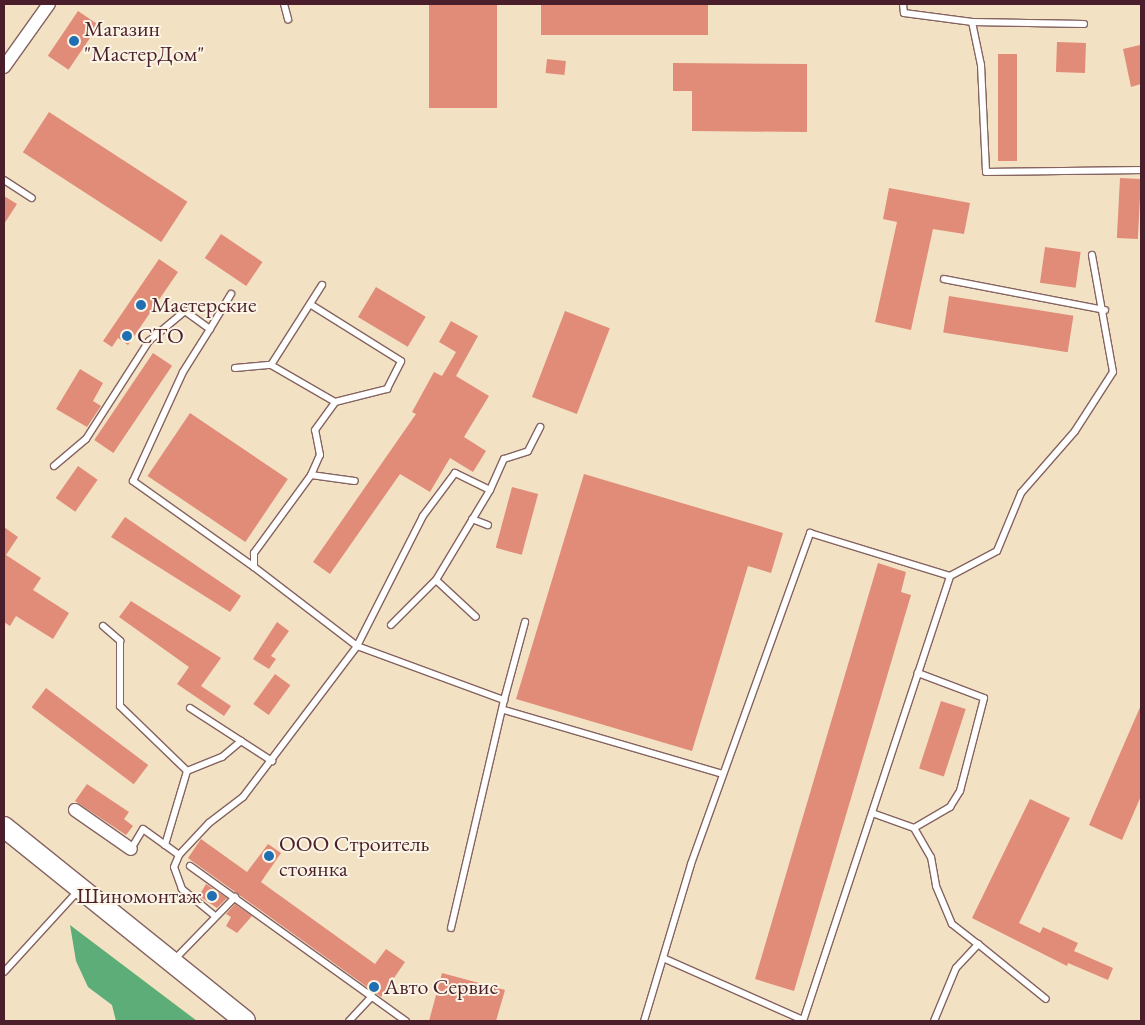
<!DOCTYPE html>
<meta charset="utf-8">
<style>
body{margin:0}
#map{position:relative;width:1145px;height:1025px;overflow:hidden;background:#f3e1c4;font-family:"EB Garamond",serif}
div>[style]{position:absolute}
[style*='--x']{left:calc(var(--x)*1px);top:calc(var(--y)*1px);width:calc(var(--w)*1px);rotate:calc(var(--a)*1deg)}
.forest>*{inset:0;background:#5dad79}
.building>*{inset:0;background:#e18c78;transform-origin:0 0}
.roads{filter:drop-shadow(1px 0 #856361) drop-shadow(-1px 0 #856361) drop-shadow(0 1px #856361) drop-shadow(0 -1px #856361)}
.lane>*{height:6px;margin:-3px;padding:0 3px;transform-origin:3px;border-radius:3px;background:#fff}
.street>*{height:12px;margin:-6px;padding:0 6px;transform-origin:6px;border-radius:6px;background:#fff}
.primary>*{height:20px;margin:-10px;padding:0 10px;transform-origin:10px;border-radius:10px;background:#fff}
.dots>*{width:14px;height:14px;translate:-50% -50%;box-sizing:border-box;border:2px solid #fcf5e5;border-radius:50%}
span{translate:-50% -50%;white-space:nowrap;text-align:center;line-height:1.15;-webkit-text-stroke:4px #fcf5e5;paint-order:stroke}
.poi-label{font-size:22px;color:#4a1f2b}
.left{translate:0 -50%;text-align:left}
.right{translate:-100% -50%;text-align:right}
.frame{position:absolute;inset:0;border:5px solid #4a1f2b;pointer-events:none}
</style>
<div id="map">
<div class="forest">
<i style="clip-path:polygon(70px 925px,197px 1021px,116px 1021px,112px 1005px,88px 987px,76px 961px)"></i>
</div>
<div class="building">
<i style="left:429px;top:4px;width:68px;height:104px"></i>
<i style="left:541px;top:4px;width:167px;height:31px"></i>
<i style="left:78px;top:11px;width:25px;height:54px;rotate:34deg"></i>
<i style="left:1057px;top:42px;width:29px;height:30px;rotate:2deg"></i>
<i style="clip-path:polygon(1140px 45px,1141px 84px,1131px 87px,1123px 49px)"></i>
<i style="left:998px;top:54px;width:19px;height:107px"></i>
<i style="left:547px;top:59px;width:19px;height:14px;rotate:6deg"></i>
<i style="clip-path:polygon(673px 63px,807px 64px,807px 132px,692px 131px,692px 91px,673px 91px)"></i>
<i style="left:49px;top:112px;width:165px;height:48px;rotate:33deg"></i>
<i style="left:1120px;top:178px;width:21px;height:60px;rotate:3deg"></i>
<i style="clip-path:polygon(889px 188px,970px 203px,964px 234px,933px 229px,911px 330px,875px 322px,897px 222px,883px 219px)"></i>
<i style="clip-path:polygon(4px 196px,17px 204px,4px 224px)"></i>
<i style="left:221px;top:234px;width:50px;height:29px;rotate:34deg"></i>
<i style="left:1045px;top:247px;width:36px;height:36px;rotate:8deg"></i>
<i style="clip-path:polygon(159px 259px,178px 272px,128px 345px,118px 338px,112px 347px,103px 341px)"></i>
<i style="left:376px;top:287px;width:58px;height:35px;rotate:31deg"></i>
<i style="left:949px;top:296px;width:126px;height:37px;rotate:9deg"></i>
<i style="left:565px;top:311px;width:48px;height:92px;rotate:21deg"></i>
<i style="clip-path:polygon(451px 321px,478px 336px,456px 376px,489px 396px,464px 437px,486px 451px,473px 472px,450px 458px,430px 492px,400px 474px,330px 574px,313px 562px,416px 414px,412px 412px,434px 372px,442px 376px,456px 352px,439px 342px)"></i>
<i style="left:153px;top:353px;width:23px;height:105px;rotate:34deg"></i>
<i style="clip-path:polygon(80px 369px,103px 383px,93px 401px,101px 406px,87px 427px,56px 409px)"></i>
<i style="left:190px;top:413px;width:118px;height:76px;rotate:34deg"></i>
<i style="left:78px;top:466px;width:24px;height:39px;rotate:35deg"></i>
<i style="clip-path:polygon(584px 474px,783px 533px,771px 573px,748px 566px,692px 751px,516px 699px)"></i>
<i style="left:512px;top:487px;width:27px;height:63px;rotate:15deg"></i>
<i style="clip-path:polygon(125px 517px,241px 596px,230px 612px,111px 537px)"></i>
<i style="clip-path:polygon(4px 527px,18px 537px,6px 555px,41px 578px,33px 590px,69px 613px,53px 639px,16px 616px,10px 626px,4px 622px)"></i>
<i style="clip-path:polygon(878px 563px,906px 572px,901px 592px,911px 595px,794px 991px,755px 979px)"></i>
<i style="clip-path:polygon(131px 601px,221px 658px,201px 686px,231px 706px,224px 716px,177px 684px,189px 667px,119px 617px)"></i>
<i style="clip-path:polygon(277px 622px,289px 631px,271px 656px,276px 659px,269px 669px,253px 659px)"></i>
<i style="left:275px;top:674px;width:19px;height:37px;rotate:36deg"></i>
<i style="left:46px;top:688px;width:128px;height:24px;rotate:37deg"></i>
<i style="left:941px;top:701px;width:26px;height:71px;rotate:18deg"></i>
<i style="clip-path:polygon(1141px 705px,1141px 796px,1122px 840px,1089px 825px)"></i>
<i style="clip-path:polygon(87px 784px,129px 812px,124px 819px,133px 826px,126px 835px,75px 801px)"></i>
<i style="clip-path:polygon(1030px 799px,1070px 818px,1019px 923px,1040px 933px,1043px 927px,1078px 943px,1074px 951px,1113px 968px,1108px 980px,1068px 963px,1067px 966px,972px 918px)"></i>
<i style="clip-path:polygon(201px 839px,247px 872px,268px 844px,281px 853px,261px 882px,375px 964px,386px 949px,405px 962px,381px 997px,188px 858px)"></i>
<i style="clip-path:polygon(206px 884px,227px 898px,217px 908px,199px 896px)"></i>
<i style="clip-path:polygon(235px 904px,252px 916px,237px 933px,226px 926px,231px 917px,226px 914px)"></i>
<i style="clip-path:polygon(442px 973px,505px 990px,496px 1021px,429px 1021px)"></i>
</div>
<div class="roads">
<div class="lane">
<i style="--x:284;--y:4;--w:16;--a:75"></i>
<i style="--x:903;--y:4;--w:9;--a:84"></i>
<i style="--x:904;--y:13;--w:69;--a:7.5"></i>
<i style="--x:972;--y:22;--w:112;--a:1"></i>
<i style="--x:972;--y:22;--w:44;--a:78.2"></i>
<i style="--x:981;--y:65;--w:107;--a:87.3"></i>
<i style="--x:986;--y:172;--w:155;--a:-0.7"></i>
<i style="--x:4;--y:180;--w:33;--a:33"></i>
<i style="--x:944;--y:279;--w:164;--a:10.9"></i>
<i style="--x:210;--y:329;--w:41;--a:-59"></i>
<i style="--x:271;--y:365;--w:74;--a:30"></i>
<i style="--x:235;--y:368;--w:36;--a:-5"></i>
<i style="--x:271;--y:365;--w:95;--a:-57.5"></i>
<i style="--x:54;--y:466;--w:42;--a:-40.2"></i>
<i style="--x:86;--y:439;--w:117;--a:-57.3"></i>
<i style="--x:149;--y:341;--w:47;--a:-39.8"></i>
<i style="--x:185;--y:311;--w:31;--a:36"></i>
<i style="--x:210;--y:329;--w:51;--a:122.1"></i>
<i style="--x:183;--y:372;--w:120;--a:114.6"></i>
<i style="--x:133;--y:481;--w:148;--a:35.4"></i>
<i style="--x:311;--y:475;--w:22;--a:-66"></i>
<i style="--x:320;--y:455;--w:25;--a:-101"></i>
<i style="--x:315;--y:430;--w:34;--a:-54"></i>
<i style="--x:335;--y:402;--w:54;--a:-14"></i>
<i style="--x:387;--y:389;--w:31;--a:-63"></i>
<i style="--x:401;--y:361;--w:104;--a:-148"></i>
<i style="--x:490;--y:490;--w:34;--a:-66"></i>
<i style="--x:504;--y:459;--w:25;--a:-18"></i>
<i style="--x:528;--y:451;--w:27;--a:-63"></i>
<i style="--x:472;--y:519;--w:17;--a:21"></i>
<i style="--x:436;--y:580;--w:54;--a:42.8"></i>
<i style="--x:391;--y:625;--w:64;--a:-45"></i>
<i style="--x:436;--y:580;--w:105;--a:-59"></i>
<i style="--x:490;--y:490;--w:39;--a:-154"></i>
<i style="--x:455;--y:473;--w:54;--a:126.7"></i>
<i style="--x:423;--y:516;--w:146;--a:116.9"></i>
<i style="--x:357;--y:646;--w:157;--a:20.2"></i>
<i style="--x:504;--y:700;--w:81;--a:-74.9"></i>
<i style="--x:103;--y:626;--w:23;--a:41"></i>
<i style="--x:120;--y:641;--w:65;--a:90"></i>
<i style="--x:120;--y:706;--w:93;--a:44.1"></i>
<i style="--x:190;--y:708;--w:98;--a:32.9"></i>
<i style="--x:504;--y:710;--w:228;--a:16.3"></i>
<i style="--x:872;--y:813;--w:45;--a:19.7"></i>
<i style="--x:914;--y:828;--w:34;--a:60"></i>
<i style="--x:931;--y:857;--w:29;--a:80"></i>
<i style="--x:936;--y:886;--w:41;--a:67.2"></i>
<i style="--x:952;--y:924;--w:33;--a:38"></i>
<i style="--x:914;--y:828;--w:42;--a:-30.3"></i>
<i style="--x:950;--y:807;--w:19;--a:-58"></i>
<i style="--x:960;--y:791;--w:96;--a:-75.5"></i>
<i style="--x:984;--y:698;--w:71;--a:-159.3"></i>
<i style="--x:165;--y:845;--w:77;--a:-73.4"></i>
<i style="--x:187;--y:771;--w:38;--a:-22"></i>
<i style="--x:222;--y:757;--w:25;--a:-40"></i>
<i style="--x:131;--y:849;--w:23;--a:-59"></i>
<i style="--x:143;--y:829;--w:44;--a:35.8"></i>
<i style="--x:190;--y:866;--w:266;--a:35.7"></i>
<i style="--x:215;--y:916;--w:43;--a:-140.7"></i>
<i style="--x:182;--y:889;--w:23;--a:-110"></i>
<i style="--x:174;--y:867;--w:13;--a:-67"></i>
<i style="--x:179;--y:855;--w:44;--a:-46.8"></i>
<i style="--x:209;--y:823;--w:43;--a:-37.4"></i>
<i style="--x:243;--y:797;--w:189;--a:-52.9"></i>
<i style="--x:357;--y:646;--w:130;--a:-142.5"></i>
<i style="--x:254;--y:567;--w:14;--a:-90"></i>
<i style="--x:254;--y:553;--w:97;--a:-53.8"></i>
<i style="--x:311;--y:475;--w:44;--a:7.8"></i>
<i style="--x:451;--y:928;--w:234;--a:-76.9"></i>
<i style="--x:663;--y:958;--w:153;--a:23.9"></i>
<i style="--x:174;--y:960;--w:88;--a:-45.9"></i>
<i style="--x:4;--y:972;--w:110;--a:-47.6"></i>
<i style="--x:349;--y:1021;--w:34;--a:-47"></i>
<i style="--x:644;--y:1021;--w:164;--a:-73.3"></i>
<i style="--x:691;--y:864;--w:352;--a:-70.2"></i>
<i style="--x:810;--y:533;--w:146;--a:17.1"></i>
<i style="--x:803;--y:1021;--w:469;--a:-71.7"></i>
<i style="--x:950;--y:576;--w:53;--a:-28"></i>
<i style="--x:997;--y:551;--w:63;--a:-67.5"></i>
<i style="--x:1021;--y:493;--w:82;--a:-48.9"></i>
<i style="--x:1075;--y:431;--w:70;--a:-57.2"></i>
<i style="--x:1113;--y:372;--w:119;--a:-100.2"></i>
<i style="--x:934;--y:1021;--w:57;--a:-67.5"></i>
<i style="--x:956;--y:968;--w:33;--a:-47"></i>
<i style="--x:978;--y:944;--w:87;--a:39"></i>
</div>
<div class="street">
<i style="--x:4;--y:67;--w:77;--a:-54.5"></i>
<i style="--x:75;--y:810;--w:68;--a:34.9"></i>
</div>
<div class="primary">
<i style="--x:4;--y:827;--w:309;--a:38.8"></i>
</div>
</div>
<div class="dots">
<i style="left:74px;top:41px;background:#1f6fb2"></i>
<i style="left:141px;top:305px;background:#1f6fb2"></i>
<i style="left:127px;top:336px;background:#1f6fb2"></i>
<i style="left:269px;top:856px;background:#1f6fb2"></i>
<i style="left:212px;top:896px;background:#1f6fb2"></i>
<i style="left:374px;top:987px;background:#1f6fb2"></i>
</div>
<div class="poi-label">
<span class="left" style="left:84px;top:41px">Магазин<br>"МастерДом"</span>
<span class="left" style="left:151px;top:305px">Мастерские</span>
<span class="left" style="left:137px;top:336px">СТО</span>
<span class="left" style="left:279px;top:856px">ООО Строитель<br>стоянка</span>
<span class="right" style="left:202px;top:896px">Шиномонтаж</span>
<span class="left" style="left:384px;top:987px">Авто Сервис</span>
</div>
<div class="frame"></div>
</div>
